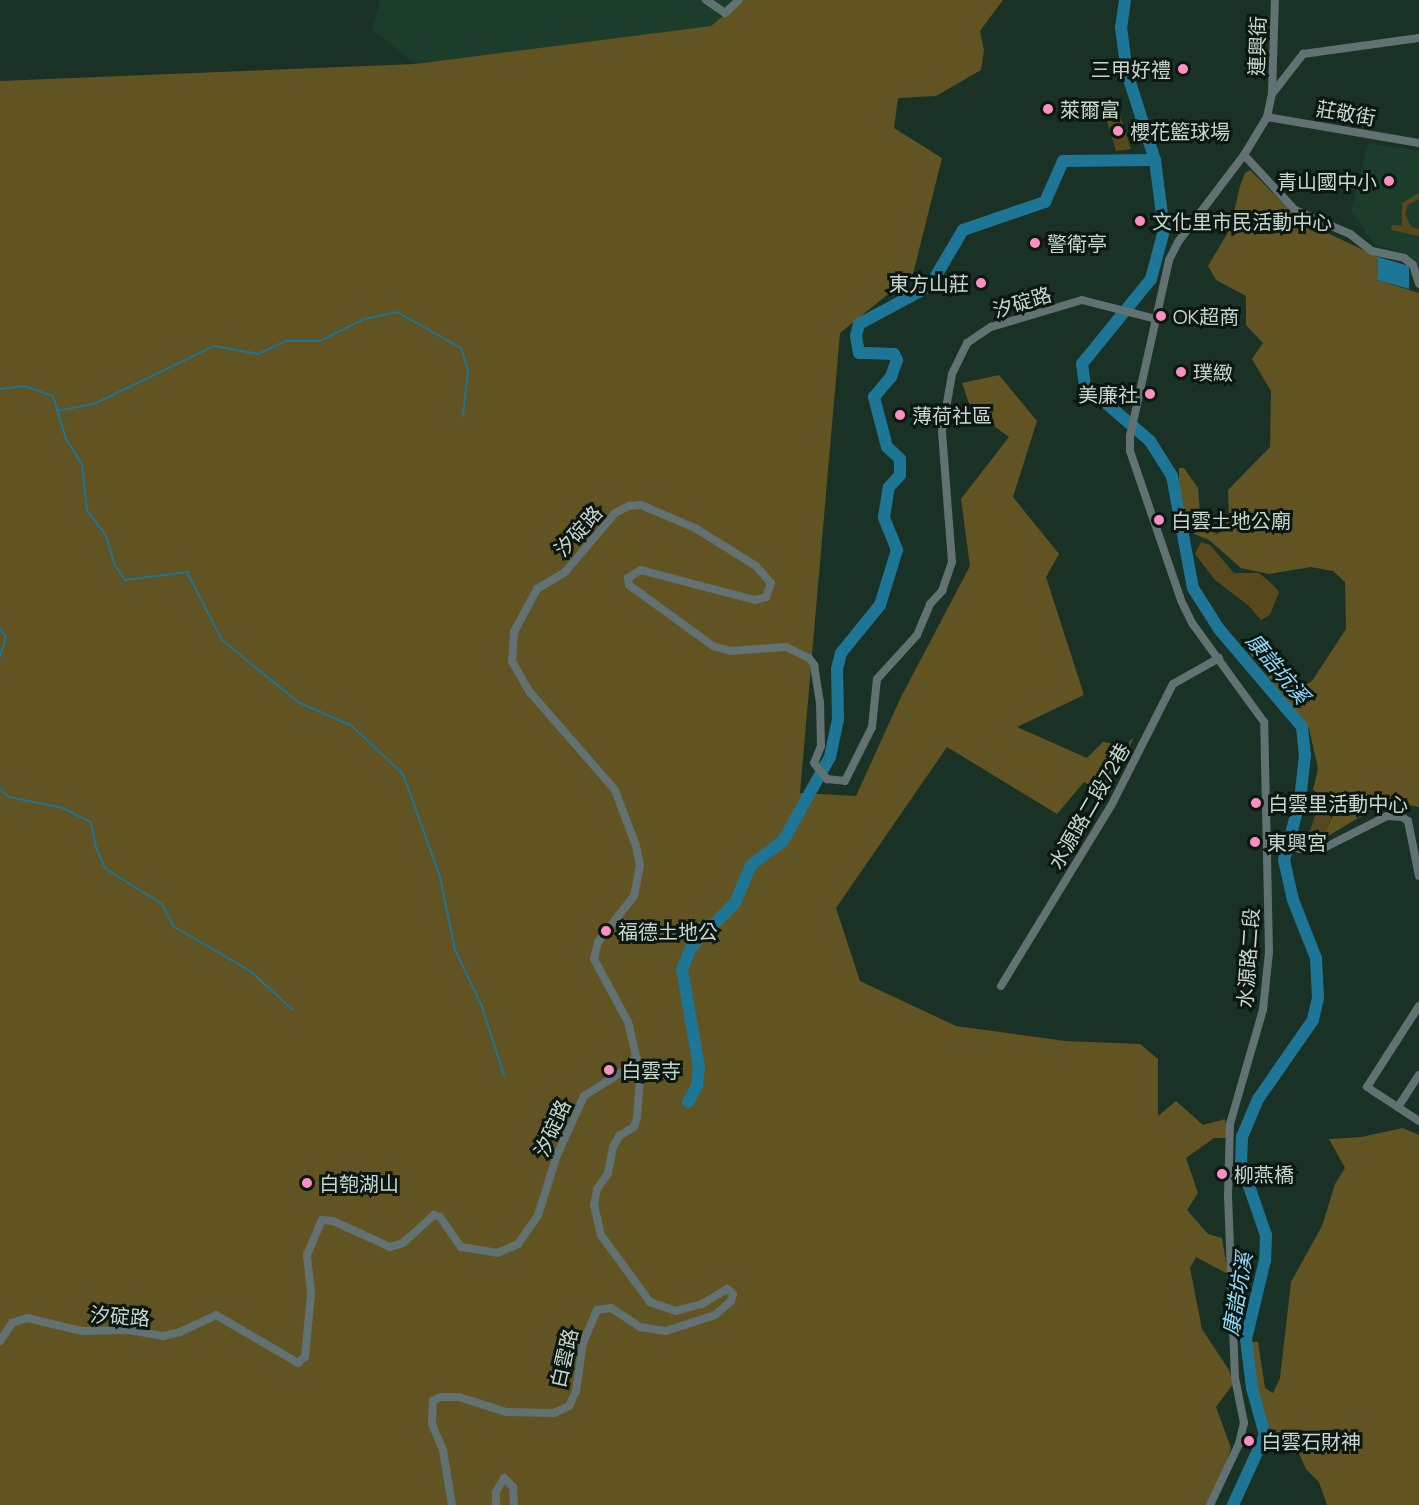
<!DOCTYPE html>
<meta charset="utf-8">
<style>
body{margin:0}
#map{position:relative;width:1419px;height:1505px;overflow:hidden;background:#193225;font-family:Manrope,"Noto Sans TC",sans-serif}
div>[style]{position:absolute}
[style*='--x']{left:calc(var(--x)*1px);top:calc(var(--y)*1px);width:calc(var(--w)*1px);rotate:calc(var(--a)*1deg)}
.built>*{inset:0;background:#1c3d2c}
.green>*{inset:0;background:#57491d;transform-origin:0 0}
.forest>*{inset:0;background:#615322}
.water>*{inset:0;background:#1e7696}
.stream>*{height:2px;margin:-1px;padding:0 1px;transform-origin:1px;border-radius:1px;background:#1e7696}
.river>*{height:12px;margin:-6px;padding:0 6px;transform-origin:6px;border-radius:6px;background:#1e7696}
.minor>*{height:8px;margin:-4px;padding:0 4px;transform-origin:4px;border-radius:4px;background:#627171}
.dots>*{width:16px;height:16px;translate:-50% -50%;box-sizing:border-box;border:3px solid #0c1711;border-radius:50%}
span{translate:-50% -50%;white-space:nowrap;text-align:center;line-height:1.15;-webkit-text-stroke:6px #0c1711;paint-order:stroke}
.street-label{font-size:20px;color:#c8d7ce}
.poi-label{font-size:20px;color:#c8d7ce}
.right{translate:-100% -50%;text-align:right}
.left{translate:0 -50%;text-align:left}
.water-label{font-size:21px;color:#91ddfe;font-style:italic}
</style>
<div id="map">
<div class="built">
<i style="clip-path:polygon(380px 0,742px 0,711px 26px,415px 64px,373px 30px)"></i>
<i style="clip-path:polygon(1368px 143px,1419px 151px,1419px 271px,1407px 254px,1374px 244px,1351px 211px)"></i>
</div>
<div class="green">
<i style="clip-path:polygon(1119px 112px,1131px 149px,1116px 151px,1105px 114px)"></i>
<i style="clip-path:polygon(1419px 193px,1419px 199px,1408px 205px,1405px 214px,1411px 227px,1419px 229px,1419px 236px,1391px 230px,1392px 225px,1402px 226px,1402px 203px)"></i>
<i style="clip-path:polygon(1201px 542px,1210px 545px,1234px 573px,1259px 573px,1272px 584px,1279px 592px,1270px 615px,1261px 620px,1249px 606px,1215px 580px,1195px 554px)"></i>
<i style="left:1318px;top:806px;width:16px;height:30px;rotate:18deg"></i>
</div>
<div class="forest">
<i style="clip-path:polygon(742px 0,1003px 0,980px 31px,984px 50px,981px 70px,936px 96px,898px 98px,894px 128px,942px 158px,913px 274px,840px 333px,800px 793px,856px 796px,901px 697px,970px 566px,961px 499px,1009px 437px,971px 409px,962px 383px,999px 375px,1037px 421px,1013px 497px,1059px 554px,1046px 577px,1084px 695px,1017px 727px,1087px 758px,1103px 742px,1123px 745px,1134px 738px,1103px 793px,1084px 782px,1057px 814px,947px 747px,836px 908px,860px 981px,956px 1026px,1065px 1041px,1140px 1044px,1158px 1059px,1158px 1116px,1176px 1101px,1203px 1125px,1225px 1119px,1228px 1138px,1214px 1138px,1186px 1158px,1198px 1193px,1187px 1210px,1208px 1234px,1222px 1238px,1228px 1274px,1196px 1257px,1190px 1268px,1202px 1329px,1229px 1370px,1233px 1384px,1216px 1407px,1231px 1448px,1213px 1505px,0 1505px,0 81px,415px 64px,711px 26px)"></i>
<i style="clip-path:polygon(1250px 170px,1300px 220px,1378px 257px,1377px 280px,1419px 293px,1419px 807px,1387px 801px,1323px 839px,1337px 805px,1313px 790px,1318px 768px,1309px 729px,1244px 646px,1254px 643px,1304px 686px,1312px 681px,1346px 629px,1345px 582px,1333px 571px,1311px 567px,1269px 574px,1241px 568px,1209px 540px,1189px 532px,1179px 485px,1179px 468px,1184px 468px,1198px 488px,1201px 527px,1217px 534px,1224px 530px,1229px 518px,1228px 490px,1270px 447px,1271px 391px,1252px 359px,1263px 343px,1246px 325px,1246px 296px,1216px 280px,1208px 266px,1230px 229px,1240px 186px,1245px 173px)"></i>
<i style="clip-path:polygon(1403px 1128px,1419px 1135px,1419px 1505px,1327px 1505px,1319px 1482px,1306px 1469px,1293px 1440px,1271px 1431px,1265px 1421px,1254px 1389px,1249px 1342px,1258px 1342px,1265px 1388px,1273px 1393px,1280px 1378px,1291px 1282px,1322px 1226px,1335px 1184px,1345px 1168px,1329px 1139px,1361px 1137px)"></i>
</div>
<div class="water">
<i style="clip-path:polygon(1378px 257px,1409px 266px,1409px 289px,1377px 280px)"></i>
</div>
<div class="stream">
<i style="--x:0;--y:389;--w:25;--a:-7"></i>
<i style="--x:25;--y:386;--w:30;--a:20"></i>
<i style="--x:53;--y:396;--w:45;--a:73.2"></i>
<i style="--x:66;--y:439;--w:31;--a:58"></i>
<i style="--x:82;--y:465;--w:46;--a:83.8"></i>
<i style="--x:87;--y:511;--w:28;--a:51"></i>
<i style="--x:105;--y:533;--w:34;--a:73"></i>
<i style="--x:115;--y:565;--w:18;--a:56"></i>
<i style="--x:125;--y:580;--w:63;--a:-7.4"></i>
<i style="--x:187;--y:572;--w:76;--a:62.8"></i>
<i style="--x:222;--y:640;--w:98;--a:39.2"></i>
<i style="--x:298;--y:702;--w:59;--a:24"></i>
<i style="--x:352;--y:726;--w:70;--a:43.3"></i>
<i style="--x:403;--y:774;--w:109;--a:70.2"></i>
<i style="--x:440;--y:877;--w:75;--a:78.4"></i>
<i style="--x:455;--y:950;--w:60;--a:64.3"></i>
<i style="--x:481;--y:1004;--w:75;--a:72.1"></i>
<i style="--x:57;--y:411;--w:38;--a:-11"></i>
<i style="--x:94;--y:404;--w:133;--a:-25.8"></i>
<i style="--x:214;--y:346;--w:45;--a:10.3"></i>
<i style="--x:258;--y:354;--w:31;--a:-25"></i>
<i style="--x:286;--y:341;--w:34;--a:0"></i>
<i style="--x:320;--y:341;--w:49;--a:-26.6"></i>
<i style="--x:364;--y:319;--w:34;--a:-12"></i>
<i style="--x:397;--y:312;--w:73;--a:29.4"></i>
<i style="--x:461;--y:348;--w:22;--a:72"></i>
<i style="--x:468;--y:369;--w:47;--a:96.1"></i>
<i style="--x:0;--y:629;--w:10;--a:53"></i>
<i style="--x:6;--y:637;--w:21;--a:107"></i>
<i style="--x:0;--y:789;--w:12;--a:42"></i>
<i style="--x:9;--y:797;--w:55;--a:11.5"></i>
<i style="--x:63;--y:808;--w:31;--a:27"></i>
<i style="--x:91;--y:822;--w:26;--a:79"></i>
<i style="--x:96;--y:848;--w:23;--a:65"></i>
<i style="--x:106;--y:869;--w:66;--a:32"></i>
<i style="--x:162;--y:904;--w:25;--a:63"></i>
<i style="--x:173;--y:926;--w:89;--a:30.3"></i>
<i style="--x:250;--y:971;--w:57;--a:42.1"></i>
</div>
<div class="river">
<i style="--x:1125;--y:0;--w:27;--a:98"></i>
<i style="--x:1121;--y:27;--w:46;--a:82.6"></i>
<i style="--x:1127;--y:73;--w:91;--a:72.2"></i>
<i style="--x:1155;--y:160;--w:71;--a:82.7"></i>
<i style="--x:1164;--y:230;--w:51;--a:104.9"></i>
<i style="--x:1151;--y:279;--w:109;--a:129.1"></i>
<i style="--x:1082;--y:364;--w:21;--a:82"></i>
<i style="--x:1085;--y:385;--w:86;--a:40.7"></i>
<i style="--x:1150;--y:441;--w:41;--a:57.8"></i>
<i style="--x:1172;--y:476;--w:114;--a:79.4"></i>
<i style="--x:1193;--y:588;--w:49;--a:57.6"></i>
<i style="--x:1219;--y:629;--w:128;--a:49.7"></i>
<i style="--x:1302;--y:727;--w:28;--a:84"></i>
<i style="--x:1305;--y:755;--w:45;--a:96.3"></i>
<i style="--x:1300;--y:800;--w:62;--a:104.9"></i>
<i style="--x:1284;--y:860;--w:41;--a:77.3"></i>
<i style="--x:1293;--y:900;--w:62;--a:68.4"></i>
<i style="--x:1316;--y:958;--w:40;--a:87.1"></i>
<i style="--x:1318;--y:998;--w:23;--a:103"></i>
<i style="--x:1313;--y:1020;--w:96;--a:124.8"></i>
<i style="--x:1258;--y:1099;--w:41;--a:112.8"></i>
<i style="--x:1242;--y:1137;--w:26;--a:92"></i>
<i style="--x:1241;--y:1163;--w:76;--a:70.9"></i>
<i style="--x:1266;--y:1235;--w:25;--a:92"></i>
<i style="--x:1265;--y:1260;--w:81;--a:103.5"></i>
<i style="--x:1246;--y:1339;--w:49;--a:83"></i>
<i style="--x:1252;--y:1388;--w:49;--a:74.5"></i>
<i style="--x:1265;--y:1435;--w:77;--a:114.6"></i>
<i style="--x:688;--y:1102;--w:18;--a:-61"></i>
<i style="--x:697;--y:1086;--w:18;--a:-84"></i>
<i style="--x:699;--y:1068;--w:100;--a:-99.7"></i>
<i style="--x:682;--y:969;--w:25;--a:-67"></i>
<i style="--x:692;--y:946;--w:61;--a:-45"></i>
<i style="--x:735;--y:903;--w:41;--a:-67.2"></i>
<i style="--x:751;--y:865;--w:40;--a:-37"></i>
<i style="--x:783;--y:841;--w:96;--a:-60.8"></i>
<i style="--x:830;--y:757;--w:39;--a:-78"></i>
<i style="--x:838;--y:719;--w:50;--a:-91.1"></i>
<i style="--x:837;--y:669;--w:16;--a:-76"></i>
<i style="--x:841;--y:653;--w:62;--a:-50.9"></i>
<i style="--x:880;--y:605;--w:58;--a:-72.8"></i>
<i style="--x:897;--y:550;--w:35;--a:-112"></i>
<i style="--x:884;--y:517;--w:30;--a:-81"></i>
<i style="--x:889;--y:487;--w:16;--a:-47"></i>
<i style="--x:900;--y:475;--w:16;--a:-90"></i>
<i style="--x:900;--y:459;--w:18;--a:-137"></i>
<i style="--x:887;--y:447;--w:52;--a:-104.6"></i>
<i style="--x:874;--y:397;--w:26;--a:-50"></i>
<i style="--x:891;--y:377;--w:18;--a:-71"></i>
<i style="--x:897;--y:360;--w:7;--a:-117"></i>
<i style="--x:894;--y:354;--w:35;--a:-178"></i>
<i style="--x:859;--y:353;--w:17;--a:-100"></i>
<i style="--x:856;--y:336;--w:12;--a:-76"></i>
<i style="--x:859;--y:324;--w:81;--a:-28.2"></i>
<i style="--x:930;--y:286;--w:65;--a:-59.5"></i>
<i style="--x:963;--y:230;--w:87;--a:-18.9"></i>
<i style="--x:1045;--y:202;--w:45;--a:-66.3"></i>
<i style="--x:1063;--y:161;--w:92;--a:-0.6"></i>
</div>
<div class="minor">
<i style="--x:706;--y:0;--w:23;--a:34"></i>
<i style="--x:725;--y:13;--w:19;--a:-43"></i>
<i style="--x:1272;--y:93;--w:93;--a:-88.2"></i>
<i style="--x:1267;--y:117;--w:154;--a:9.7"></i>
<i style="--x:1244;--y:155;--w:75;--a:47.2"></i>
<i style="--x:1295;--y:210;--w:60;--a:23.6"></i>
<i style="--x:1350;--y:234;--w:28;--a:38"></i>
<i style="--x:1372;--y:251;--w:33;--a:12"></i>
<i style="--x:1404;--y:258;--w:11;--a:38"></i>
<i style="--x:1413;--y:265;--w:20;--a:72"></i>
<i style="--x:1267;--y:840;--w:34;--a:15"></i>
<i style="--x:1300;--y:849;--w:24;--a:-2"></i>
<i style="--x:1324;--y:848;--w:71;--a:-26.9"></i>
<i style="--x:1387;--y:816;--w:15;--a:4"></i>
<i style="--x:1402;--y:817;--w:7;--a:34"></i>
<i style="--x:1408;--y:821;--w:56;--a:78.7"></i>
<i style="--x:1001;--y:986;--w:211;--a:-58.6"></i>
<i style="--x:1111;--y:806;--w:137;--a:-63.1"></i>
<i style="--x:1173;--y:684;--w:53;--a:-29.5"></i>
<i style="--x:1419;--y:1006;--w:96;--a:122.7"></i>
<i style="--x:1367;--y:1087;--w:62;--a:33.2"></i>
<i style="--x:1398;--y:1107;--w:38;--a:-57"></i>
<i style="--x:0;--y:1341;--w:22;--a:-56"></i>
<i style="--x:12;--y:1323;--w:16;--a:-18"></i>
<i style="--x:27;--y:1318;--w:57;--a:13.3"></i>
<i style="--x:82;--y:1331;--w:47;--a:-1.2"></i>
<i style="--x:129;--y:1330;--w:35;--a:10"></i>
<i style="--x:163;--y:1336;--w:17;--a:-13"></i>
<i style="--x:180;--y:1332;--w:40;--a:-25"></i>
<i style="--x:216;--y:1315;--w:95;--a:30.3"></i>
<i style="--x:298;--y:1363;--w:9;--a:-41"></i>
<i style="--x:305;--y:1357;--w:64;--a:-84.6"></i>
<i style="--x:311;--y:1293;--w:38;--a:-96"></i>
<i style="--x:307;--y:1255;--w:38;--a:-67"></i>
<i style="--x:322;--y:1220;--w:11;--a:5"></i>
<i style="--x:333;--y:1221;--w:63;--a:24.5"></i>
<i style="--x:390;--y:1247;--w:14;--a:-17"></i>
<i style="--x:403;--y:1243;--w:42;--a:-42.1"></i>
<i style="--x:434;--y:1215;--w:6;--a:18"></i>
<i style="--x:440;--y:1217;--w:37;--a:55"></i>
<i style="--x:461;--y:1247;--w:36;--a:9"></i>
<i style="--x:497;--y:1253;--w:23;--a:-23"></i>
<i style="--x:518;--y:1244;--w:35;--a:-55"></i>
<i style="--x:538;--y:1215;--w:63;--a:-72.4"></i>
<i style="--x:557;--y:1155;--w:65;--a:-65.4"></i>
<i style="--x:584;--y:1096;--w:52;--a:-32.5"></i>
<i style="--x:628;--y:1068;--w:14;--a:-56"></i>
<i style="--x:636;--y:1056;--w:35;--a:-103"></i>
<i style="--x:628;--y:1022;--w:72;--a:-118.4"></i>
<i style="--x:594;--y:959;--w:17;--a:-77"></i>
<i style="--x:598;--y:942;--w:58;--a:-52"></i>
<i style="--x:634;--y:896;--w:32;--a:-79"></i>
<i style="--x:640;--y:865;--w:19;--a:-102"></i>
<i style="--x:636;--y:846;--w:60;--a:-110.6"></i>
<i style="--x:615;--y:790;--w:131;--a:-131"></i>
<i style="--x:529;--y:691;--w:34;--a:-120"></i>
<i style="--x:512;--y:661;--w:29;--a:-86"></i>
<i style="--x:514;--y:632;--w:49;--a:-61.9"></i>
<i style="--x:537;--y:589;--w:33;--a:-31"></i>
<i style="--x:565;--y:572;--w:77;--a:-49.7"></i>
<i style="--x:615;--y:513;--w:16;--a:-27"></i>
<i style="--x:629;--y:506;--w:12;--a:-5"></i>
<i style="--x:641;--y:505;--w:59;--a:23.1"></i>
<i style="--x:695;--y:528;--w:72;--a:31.9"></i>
<i style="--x:756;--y:566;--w:23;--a:49"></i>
<i style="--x:771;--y:583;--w:15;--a:110"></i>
<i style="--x:766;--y:597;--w:11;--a:165"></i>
<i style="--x:755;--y:600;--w:118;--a:-165.3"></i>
<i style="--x:641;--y:570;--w:15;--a:148"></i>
<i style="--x:628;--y:578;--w:7;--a:82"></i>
<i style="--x:629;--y:585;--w:104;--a:36"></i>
<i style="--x:713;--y:646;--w:18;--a:16"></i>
<i style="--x:730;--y:651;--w:56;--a:-4.1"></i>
<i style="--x:786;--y:647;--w:25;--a:26"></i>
<i style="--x:809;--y:658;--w:9;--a:54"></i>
<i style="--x:814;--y:665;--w:37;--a:81"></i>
<i style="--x:820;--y:702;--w:44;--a:88.7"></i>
<i style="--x:821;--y:746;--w:18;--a:112"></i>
<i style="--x:814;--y:763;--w:21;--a:51"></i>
<i style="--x:827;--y:779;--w:18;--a:6"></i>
<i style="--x:845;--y:781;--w:60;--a:-63.4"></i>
<i style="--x:872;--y:727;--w:48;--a:-84.1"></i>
<i style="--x:877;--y:679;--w:59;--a:-47.7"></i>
<i style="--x:917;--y:635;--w:34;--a:-67"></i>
<i style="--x:930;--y:604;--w:18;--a:-47"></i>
<i style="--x:942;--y:591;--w:31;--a:-71"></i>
<i style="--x:952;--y:562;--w:131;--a:-94.4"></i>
<i style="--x:942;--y:431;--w:58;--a:-80"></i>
<i style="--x:952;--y:374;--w:34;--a:-64"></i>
<i style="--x:967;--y:343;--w:29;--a:-34"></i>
<i style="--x:991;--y:327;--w:95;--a:-16.5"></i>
<i style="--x:1082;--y:300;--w:76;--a:14.4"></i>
<i style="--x:452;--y:1505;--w:56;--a:-99.3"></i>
<i style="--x:443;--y:1450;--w:28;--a:-113"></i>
<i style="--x:432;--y:1424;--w:23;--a:-88"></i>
<i style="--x:433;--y:1401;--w:8;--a:-30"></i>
<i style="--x:440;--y:1397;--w:19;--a:0"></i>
<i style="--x:459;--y:1397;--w:49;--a:17.7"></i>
<i style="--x:506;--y:1412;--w:48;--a:1.2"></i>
<i style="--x:554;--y:1413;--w:17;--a:-25"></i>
<i style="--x:569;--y:1406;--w:17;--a:-65"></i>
<i style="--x:576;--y:1391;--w:49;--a:-81.7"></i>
<i style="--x:583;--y:1343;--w:36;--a:-67"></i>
<i style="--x:597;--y:1310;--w:14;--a:-8"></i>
<i style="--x:611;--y:1308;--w:35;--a:33"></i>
<i style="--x:640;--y:1327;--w:26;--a:9"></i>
<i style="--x:666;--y:1331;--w:52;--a:-18.1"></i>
<i style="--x:715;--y:1315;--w:21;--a:-41"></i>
<i style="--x:731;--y:1301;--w:7;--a:-74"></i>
<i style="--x:733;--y:1294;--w:8;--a:-140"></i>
<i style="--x:727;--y:1289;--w:29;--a:149"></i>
<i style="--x:702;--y:1304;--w:27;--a:165"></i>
<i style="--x:676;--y:1311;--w:28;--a:-161"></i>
<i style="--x:650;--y:1302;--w:83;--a:-126.2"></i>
<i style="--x:601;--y:1235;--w:31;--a:-103"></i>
<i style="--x:594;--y:1205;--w:16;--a:-79"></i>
<i style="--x:597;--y:1189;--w:19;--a:-55"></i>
<i style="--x:608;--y:1173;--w:26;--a:-79"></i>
<i style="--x:613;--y:1147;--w:13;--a:-61"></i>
<i style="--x:619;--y:1136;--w:17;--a:-31"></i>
<i style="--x:634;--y:1127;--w:9;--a:-72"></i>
<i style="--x:637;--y:1118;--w:52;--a:-85.6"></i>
<i style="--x:641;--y:1066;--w:11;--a:-117"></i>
<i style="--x:496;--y:1505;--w:13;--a:-90"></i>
<i style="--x:496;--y:1492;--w:16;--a:-60"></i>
<i style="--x:504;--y:1478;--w:13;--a:45"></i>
<i style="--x:513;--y:1487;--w:18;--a:87"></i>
<i style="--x:1210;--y:1505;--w:68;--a:-64.6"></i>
<i style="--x:1239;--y:1444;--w:22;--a:-77"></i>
<i style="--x:1244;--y:1423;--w:46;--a:-101.3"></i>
<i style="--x:1235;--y:1378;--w:183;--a:-92.2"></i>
<i style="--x:1228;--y:1195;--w:71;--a:-88.4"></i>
<i style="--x:1230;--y:1124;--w:119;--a:-73.9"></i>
<i style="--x:1263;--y:1010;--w:58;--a:-84.1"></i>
<i style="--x:1269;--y:952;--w:230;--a:-91.2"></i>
<i style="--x:1264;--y:722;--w:122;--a:-126"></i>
<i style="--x:1192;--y:623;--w:25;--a:-116"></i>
<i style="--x:1181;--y:600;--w:157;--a:-108.9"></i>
<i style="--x:1130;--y:451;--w:15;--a:-90"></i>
<i style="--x:1130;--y:436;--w:180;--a:-77.5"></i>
<i style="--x:1169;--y:260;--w:20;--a:-63"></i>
<i style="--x:1178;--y:242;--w:109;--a:-52.8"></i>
<i style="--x:1244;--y:155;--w:44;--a:-58.8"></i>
<i style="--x:1267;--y:117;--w:24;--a:-78"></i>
<i style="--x:1272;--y:94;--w:51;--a:-52.2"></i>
<i style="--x:1303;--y:54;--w:117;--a:-7.9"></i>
</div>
<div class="dots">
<i style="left:1183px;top:69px;background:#fc8fc2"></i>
<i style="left:1048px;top:109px;background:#fc8fc2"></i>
<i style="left:1118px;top:131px;background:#fc8fc2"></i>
<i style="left:1389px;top:181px;background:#fc8fc2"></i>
<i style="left:1140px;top:221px;background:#fc8fc2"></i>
<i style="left:1035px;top:243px;background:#fc8fc2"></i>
<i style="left:981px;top:283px;background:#fc8fc2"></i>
<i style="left:1161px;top:316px;background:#fc8fc2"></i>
<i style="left:1181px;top:372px;background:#fc8fc2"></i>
<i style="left:1150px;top:394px;background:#fc8fc2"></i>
<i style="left:900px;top:415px;background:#fc8fc2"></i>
<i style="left:1159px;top:520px;background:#fc8fc2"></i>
<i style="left:1256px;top:803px;background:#fc8fc2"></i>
<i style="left:1255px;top:842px;background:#fc8fc2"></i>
<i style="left:606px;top:931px;background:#fc8fc2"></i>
<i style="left:609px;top:1070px;background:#fc8fc2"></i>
<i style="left:1222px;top:1174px;background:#fc8fc2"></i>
<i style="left:307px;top:1183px;background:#fc8fc2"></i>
<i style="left:1249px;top:1441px;background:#fc8fc2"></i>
</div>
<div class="street-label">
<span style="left:1257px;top:46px;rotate:-88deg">連興街</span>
<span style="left:1346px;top:113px;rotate:10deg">莊敬街</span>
<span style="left:1022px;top:302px;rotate:-17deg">汐碇路</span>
<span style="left:578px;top:531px;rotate:-48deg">汐碇路</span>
<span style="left:1089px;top:806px;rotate:-60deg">水源路二段72巷</span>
<span style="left:1248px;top:958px;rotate:-86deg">水源路二段</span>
<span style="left:552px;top:1128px;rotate:-66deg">汐碇路</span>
<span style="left:120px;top:1316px;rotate:4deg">汐碇路</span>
<span style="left:564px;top:1358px;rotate:-77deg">白雲路</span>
</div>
<div class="poi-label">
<span class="right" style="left:1171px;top:69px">三甲好禮</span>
<span class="left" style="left:1060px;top:109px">萊爾富</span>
<span class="left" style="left:1130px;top:131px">櫻花籃球場</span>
<span class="right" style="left:1377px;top:181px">青山國中小</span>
<span class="left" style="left:1152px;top:221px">文化里市民活動中心</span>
<span class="left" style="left:1047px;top:243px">警衛亭</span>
<span class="right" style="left:969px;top:283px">東方山莊</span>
<span class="left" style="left:1173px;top:316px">OK超商</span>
<span class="left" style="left:1193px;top:372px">璞緻</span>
<span class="right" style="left:1138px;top:394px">美廉社</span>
<span class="left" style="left:912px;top:415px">薄荷社區</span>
<span class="left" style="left:1171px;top:520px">白雲土地公廟</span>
<span class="left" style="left:1268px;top:803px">白雲里活動中心</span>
<span class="left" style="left:1267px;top:842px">東興宮</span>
<span class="left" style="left:618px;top:931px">福德土地公</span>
<span class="left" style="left:621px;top:1070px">白雲寺</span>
<span class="left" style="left:1234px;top:1174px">柳燕橋</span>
<span class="left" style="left:319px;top:1183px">白匏湖山</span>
<span class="left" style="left:1261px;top:1441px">白雲石財神</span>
</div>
<div class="water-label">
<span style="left:1278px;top:668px;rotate:50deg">康誥坑溪</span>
<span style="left:1237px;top:1294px;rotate:-80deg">康誥坑溪</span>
</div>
</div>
